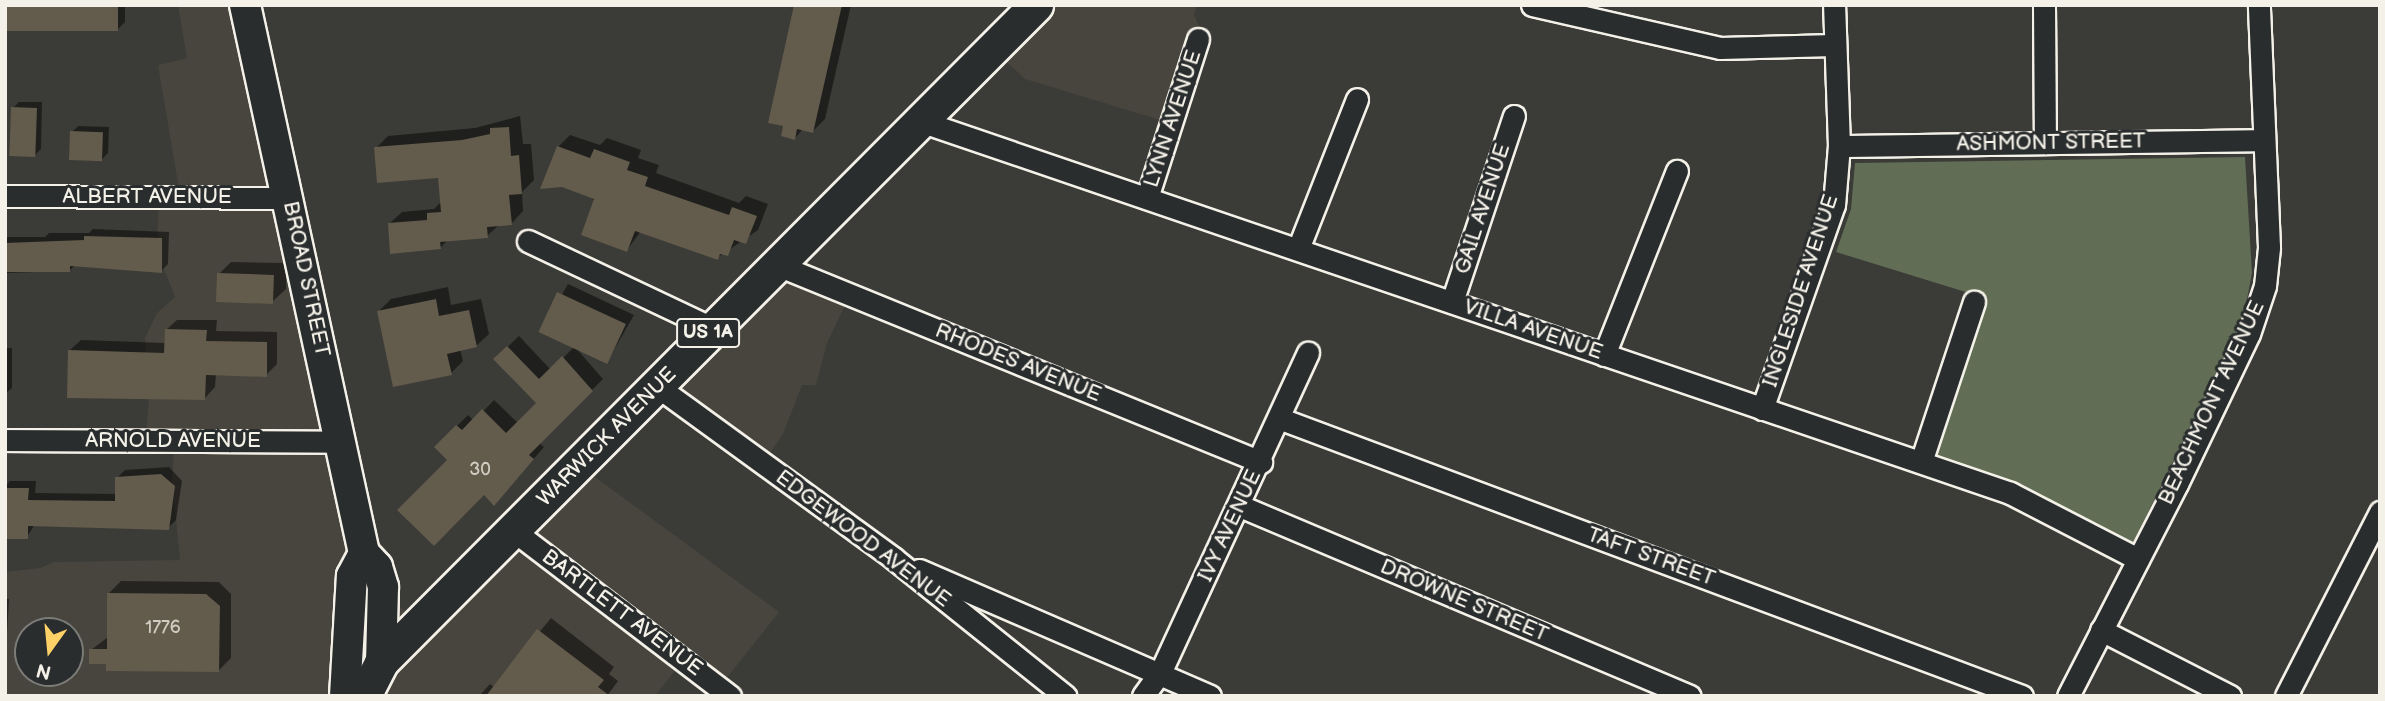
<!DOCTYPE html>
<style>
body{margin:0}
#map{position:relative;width:2385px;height:701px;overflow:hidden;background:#3b3b37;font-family:"Balsamiq Sans",sans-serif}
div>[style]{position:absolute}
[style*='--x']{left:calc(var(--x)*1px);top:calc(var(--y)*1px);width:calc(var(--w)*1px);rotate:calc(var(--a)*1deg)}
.built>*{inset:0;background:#47453d}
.green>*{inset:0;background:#616d55}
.shadow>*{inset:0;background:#0007}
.building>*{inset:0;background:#635b4b;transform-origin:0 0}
.roads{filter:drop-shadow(2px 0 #f4f1e8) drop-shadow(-2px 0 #f4f1e8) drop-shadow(0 2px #f4f1e8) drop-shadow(0 -2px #f4f1e8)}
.minor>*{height:21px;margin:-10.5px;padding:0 10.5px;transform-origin:10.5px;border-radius:10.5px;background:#2a2d2e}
.secondary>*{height:30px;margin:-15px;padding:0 15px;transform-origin:15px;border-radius:15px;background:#2a2d2e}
.primary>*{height:33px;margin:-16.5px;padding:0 16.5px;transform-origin:16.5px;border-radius:16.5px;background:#2a2d2e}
span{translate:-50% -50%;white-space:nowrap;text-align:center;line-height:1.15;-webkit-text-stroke:6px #2a2d2e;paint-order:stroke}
.number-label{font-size:18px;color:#d0ccc1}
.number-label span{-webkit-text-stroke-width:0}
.shield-label span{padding:2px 5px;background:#2a2d2e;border:2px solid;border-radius:5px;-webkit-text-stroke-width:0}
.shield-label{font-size:19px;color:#f4f1e8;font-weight:700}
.street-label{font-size:21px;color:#f4f1e8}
.frame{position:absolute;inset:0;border:7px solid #f4f1e8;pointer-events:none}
.north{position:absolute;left:14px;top:617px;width:70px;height:70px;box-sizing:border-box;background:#2a2d2e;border:2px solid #7b7b78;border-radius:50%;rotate:195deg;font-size:19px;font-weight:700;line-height:28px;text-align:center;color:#f4f1e8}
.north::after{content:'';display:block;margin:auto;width:24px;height:32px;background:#ffd166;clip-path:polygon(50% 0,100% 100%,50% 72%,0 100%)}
</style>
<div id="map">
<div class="built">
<i style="clip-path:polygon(evenodd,243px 5px,355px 581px,418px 618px,576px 463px,779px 612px,718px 689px,681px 663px,655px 696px,5px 696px,5px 572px,40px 568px,54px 562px,180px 560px,172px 480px,175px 440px,146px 434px,151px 375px,146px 366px,145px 338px,157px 313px,175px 297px,157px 252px,159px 198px,180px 195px,158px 65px,187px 58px,178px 6px,243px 5px,28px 631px,70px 631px,70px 673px,28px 673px,28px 631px)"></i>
<i style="clip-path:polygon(1036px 5px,1197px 5px,1194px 15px,1201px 30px,1170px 123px,1025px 79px,994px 50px)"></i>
<i style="clip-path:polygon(768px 271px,848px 299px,827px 343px,816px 385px,802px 385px,783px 434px,763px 463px,662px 376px)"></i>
</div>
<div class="green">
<i style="clip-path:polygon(2245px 157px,2252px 273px,2243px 320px,2131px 547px,1931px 459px,1985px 298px,1836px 252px,1851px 209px,1855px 163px)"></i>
</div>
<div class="shadow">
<i style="clip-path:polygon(5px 5px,125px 5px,125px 22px,117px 30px)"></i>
<i style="clip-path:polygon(796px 5px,851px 5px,825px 119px,813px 131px,803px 129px,795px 138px)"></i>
<i style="clip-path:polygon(19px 102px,42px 102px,41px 149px,35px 155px,13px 108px)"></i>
<i style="clip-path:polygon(520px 116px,523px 144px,531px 144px,534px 180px,522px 192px,523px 211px,511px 224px,499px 225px,487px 236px,448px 240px,440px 248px,389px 224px,402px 212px,434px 209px,442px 201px,440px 176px,376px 148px,388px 136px,475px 128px)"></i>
<i style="clip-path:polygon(78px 126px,109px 127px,108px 153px,102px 159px,72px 132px)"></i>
<i style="clip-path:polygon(570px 135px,600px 145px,607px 138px,641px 150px,638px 158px,659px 165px,656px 173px,739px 203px,746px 196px,768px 204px,758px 230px,717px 258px,641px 231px,627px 250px,558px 147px)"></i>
<i style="clip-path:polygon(93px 229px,169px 232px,168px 264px,161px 271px,76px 264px,69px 271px,5px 273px,5px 237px,45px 237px,49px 233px,89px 233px)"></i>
<i style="clip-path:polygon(231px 262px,286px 263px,286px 289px,273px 301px,219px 274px)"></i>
<i style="clip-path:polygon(568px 284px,634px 315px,607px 362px,575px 347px,603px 379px,539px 443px,544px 447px,505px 492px,436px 447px,468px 415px,474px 421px,494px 400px,518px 423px,538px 403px,495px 359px,519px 336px,551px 370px,574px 347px,541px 331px)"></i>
<i style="clip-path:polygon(448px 287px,451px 305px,481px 299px,489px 334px,476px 346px,460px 349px,463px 361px,451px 373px,379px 311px,391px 299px)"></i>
<i style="clip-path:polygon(177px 320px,217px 320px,216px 331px,277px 332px,277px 364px,266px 375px,216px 374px,215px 387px,205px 398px,70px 350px,81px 340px,166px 343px,166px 330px)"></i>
<i style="clip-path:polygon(5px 348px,12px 348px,12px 388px,6px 393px)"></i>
<i style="clip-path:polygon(169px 467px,182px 481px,176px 520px,168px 528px,35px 524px,27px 537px,5px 537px,5px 486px,10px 481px,36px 481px,35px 493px,117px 494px,117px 478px,125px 470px)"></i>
<i style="clip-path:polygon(121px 581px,219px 582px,231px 594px,231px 658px,218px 671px,108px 662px,91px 650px,108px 637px,109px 593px)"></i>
<i style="clip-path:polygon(5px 599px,9px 599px,5px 670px)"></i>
<i style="clip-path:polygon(551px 618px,614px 667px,609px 674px,618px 681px,607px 696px,479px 696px,490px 684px,494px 687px)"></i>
</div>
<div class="building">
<i style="left:5px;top:5px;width:113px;height:26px"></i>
<i style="clip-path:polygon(794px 5px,842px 5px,813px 133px,797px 129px,795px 140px,781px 136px,783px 126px,768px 123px)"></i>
<i style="left:11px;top:107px;width:26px;height:49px;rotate:2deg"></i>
<i style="clip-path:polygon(509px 127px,511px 156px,519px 155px,522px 194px,509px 195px,512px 225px,487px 227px,488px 238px,440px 242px,441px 249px,390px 254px,388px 223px,427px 220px,427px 213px,441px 212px,438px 178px,377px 183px,374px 147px,462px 140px,490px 134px,490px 128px)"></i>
<i style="left:70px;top:131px;width:33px;height:29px;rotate:2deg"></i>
<i style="clip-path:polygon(557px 146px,590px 158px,594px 149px,630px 162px,627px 170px,648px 177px,645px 186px,729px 215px,732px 207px,757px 216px,746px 244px,734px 240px,728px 256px,720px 254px,718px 260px,635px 231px,627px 252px,581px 235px,594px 199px,562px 187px,540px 189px)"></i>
<i style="clip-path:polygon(84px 236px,162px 238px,162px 273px,70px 266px,70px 272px,5px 272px,5px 243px,84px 240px)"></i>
<i style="left:217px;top:273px;width:57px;height:29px;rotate:2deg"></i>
<i style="left:557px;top:292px;width:76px;height:44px;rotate:25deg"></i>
<i style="clip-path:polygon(436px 299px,439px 316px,469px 310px,477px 347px,447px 354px,452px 375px,393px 387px,377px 311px)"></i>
<i style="clip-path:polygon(165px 329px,207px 330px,206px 341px,267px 342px,267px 377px,206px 375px,205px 400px,67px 398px,68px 350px,164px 353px)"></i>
<i style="clip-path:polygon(507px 346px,539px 379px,562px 356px,593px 391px,529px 455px,534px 459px,494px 506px,484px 495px,434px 546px,397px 510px,447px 460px,434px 447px,456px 425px,462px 430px,482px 409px,506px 433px,536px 403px,493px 359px)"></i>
<i style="clip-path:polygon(161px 474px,175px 486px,169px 530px,28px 526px,28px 539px,5px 539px,5px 488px,29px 488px,28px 500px,115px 501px,115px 477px)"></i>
<i style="clip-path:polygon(107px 593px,206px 594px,220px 606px,219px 672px,106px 671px,106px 664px,89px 664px,89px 649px,107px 649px)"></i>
<i style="clip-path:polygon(537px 629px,604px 680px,598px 687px,610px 696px,486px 696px)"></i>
</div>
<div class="roads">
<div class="minor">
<i style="--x:1532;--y:5;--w:193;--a:12.9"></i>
<i style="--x:1720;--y:48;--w:114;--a:-1.5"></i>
<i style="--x:2044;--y:5;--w:138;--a:89.6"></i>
<i style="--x:920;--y:121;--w:1152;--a:18.84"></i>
<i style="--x:2010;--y:493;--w:144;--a:27.3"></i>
<i style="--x:1839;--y:146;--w:423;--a:-0.8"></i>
<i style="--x:5;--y:196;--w:283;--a:0.4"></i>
<i style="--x:1147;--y:198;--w:167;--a:-72.2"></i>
<i style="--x:528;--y:241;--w:204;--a:25.3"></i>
<i style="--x:1298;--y:249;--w:161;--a:-68.5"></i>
<i style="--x:775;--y:264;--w:525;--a:22.17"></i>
<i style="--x:1452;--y:302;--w:196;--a:-71.6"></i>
<i style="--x:1604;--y:355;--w:198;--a:-68.4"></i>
<i style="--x:658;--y:387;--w:291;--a:36"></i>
<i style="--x:893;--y:558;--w:221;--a:38.7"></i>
<i style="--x:1762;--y:409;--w:216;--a:-70.6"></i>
<i style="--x:1834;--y:205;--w:59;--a:-85.2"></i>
<i style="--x:1839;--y:146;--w:141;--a:-92"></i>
<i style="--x:1281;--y:419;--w:791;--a:20.5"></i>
<i style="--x:5;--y:440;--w:336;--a:0.3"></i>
<i style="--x:1921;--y:462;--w:169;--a:-71.7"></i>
<i style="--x:1240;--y:506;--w:488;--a:22.9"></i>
<i style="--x:514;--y:531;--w:272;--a:37.4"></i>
<i style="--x:919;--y:570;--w:317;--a:23.4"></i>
<i style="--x:2101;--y:630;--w:145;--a:27.1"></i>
<i style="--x:1143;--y:696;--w:29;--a:-54"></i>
<i style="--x:1160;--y:673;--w:353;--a:-65.2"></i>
<i style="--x:2068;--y:696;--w:238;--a:-62.8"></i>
<i style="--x:2177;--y:484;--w:166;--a:-64.4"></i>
<i style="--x:2249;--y:334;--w:51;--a:-71.6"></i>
<i style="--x:2265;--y:286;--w:39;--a:-84"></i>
<i style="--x:2269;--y:247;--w:242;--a:-92.4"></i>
<i style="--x:2286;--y:696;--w:207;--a:-62.9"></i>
</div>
<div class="secondary">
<i style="--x:245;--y:5;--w:561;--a:77.75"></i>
<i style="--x:364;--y:553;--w:19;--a:47"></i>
<i style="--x:377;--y:567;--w:21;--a:73"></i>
<i style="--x:383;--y:587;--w:75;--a:91.5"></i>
<i style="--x:345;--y:696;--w:120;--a:-86.7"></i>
<i style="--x:352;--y:576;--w:26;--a:-62"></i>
</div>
<div class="primary">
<i style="--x:364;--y:696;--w:38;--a:-63"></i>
<i style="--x:381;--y:662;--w:928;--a:-45.09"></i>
</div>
</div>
<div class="number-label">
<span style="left:480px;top:470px">30</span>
<span style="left:163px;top:628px">1776</span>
</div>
<div class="shield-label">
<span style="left:708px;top:333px">US 1A</span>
</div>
<div class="street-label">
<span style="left:1173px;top:119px;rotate:-72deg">LYNN AVENUE</span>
<span style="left:2051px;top:143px;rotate:-1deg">ASHMONT STREET</span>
<span style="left:147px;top:197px">ALBERT AVENUE</span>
<span style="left:1483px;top:209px;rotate:-72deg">GAIL AVENUE</span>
<span style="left:306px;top:279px;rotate:78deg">BROAD STREET</span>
<span style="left:1801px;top:291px;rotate:-72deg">INGLESIDE AVENUE</span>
<span style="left:1533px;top:330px;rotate:19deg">VILLA AVENUE</span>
<span style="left:1018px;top:363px;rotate:22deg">RHODES AVENUE</span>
<span style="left:2212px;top:403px;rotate:-65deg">BEACHMONT AVENUE</span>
<span style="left:607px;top:437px;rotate:-45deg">WARWICK AVENUE</span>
<span style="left:173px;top:441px">ARNOLD AVENUE</span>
<span style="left:1230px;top:526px;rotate:-65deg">IVY AVENUE</span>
<span style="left:863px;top:539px;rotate:37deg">EDGEWOOD AVENUE</span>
<span style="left:1651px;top:557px;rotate:20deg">TAFT STREET</span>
<span style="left:1464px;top:601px;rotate:23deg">DROWNE STREET</span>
<span style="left:622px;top:613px;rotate:37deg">BARTLETT AVENUE</span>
</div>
<div class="frame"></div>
<div class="north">N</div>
</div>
